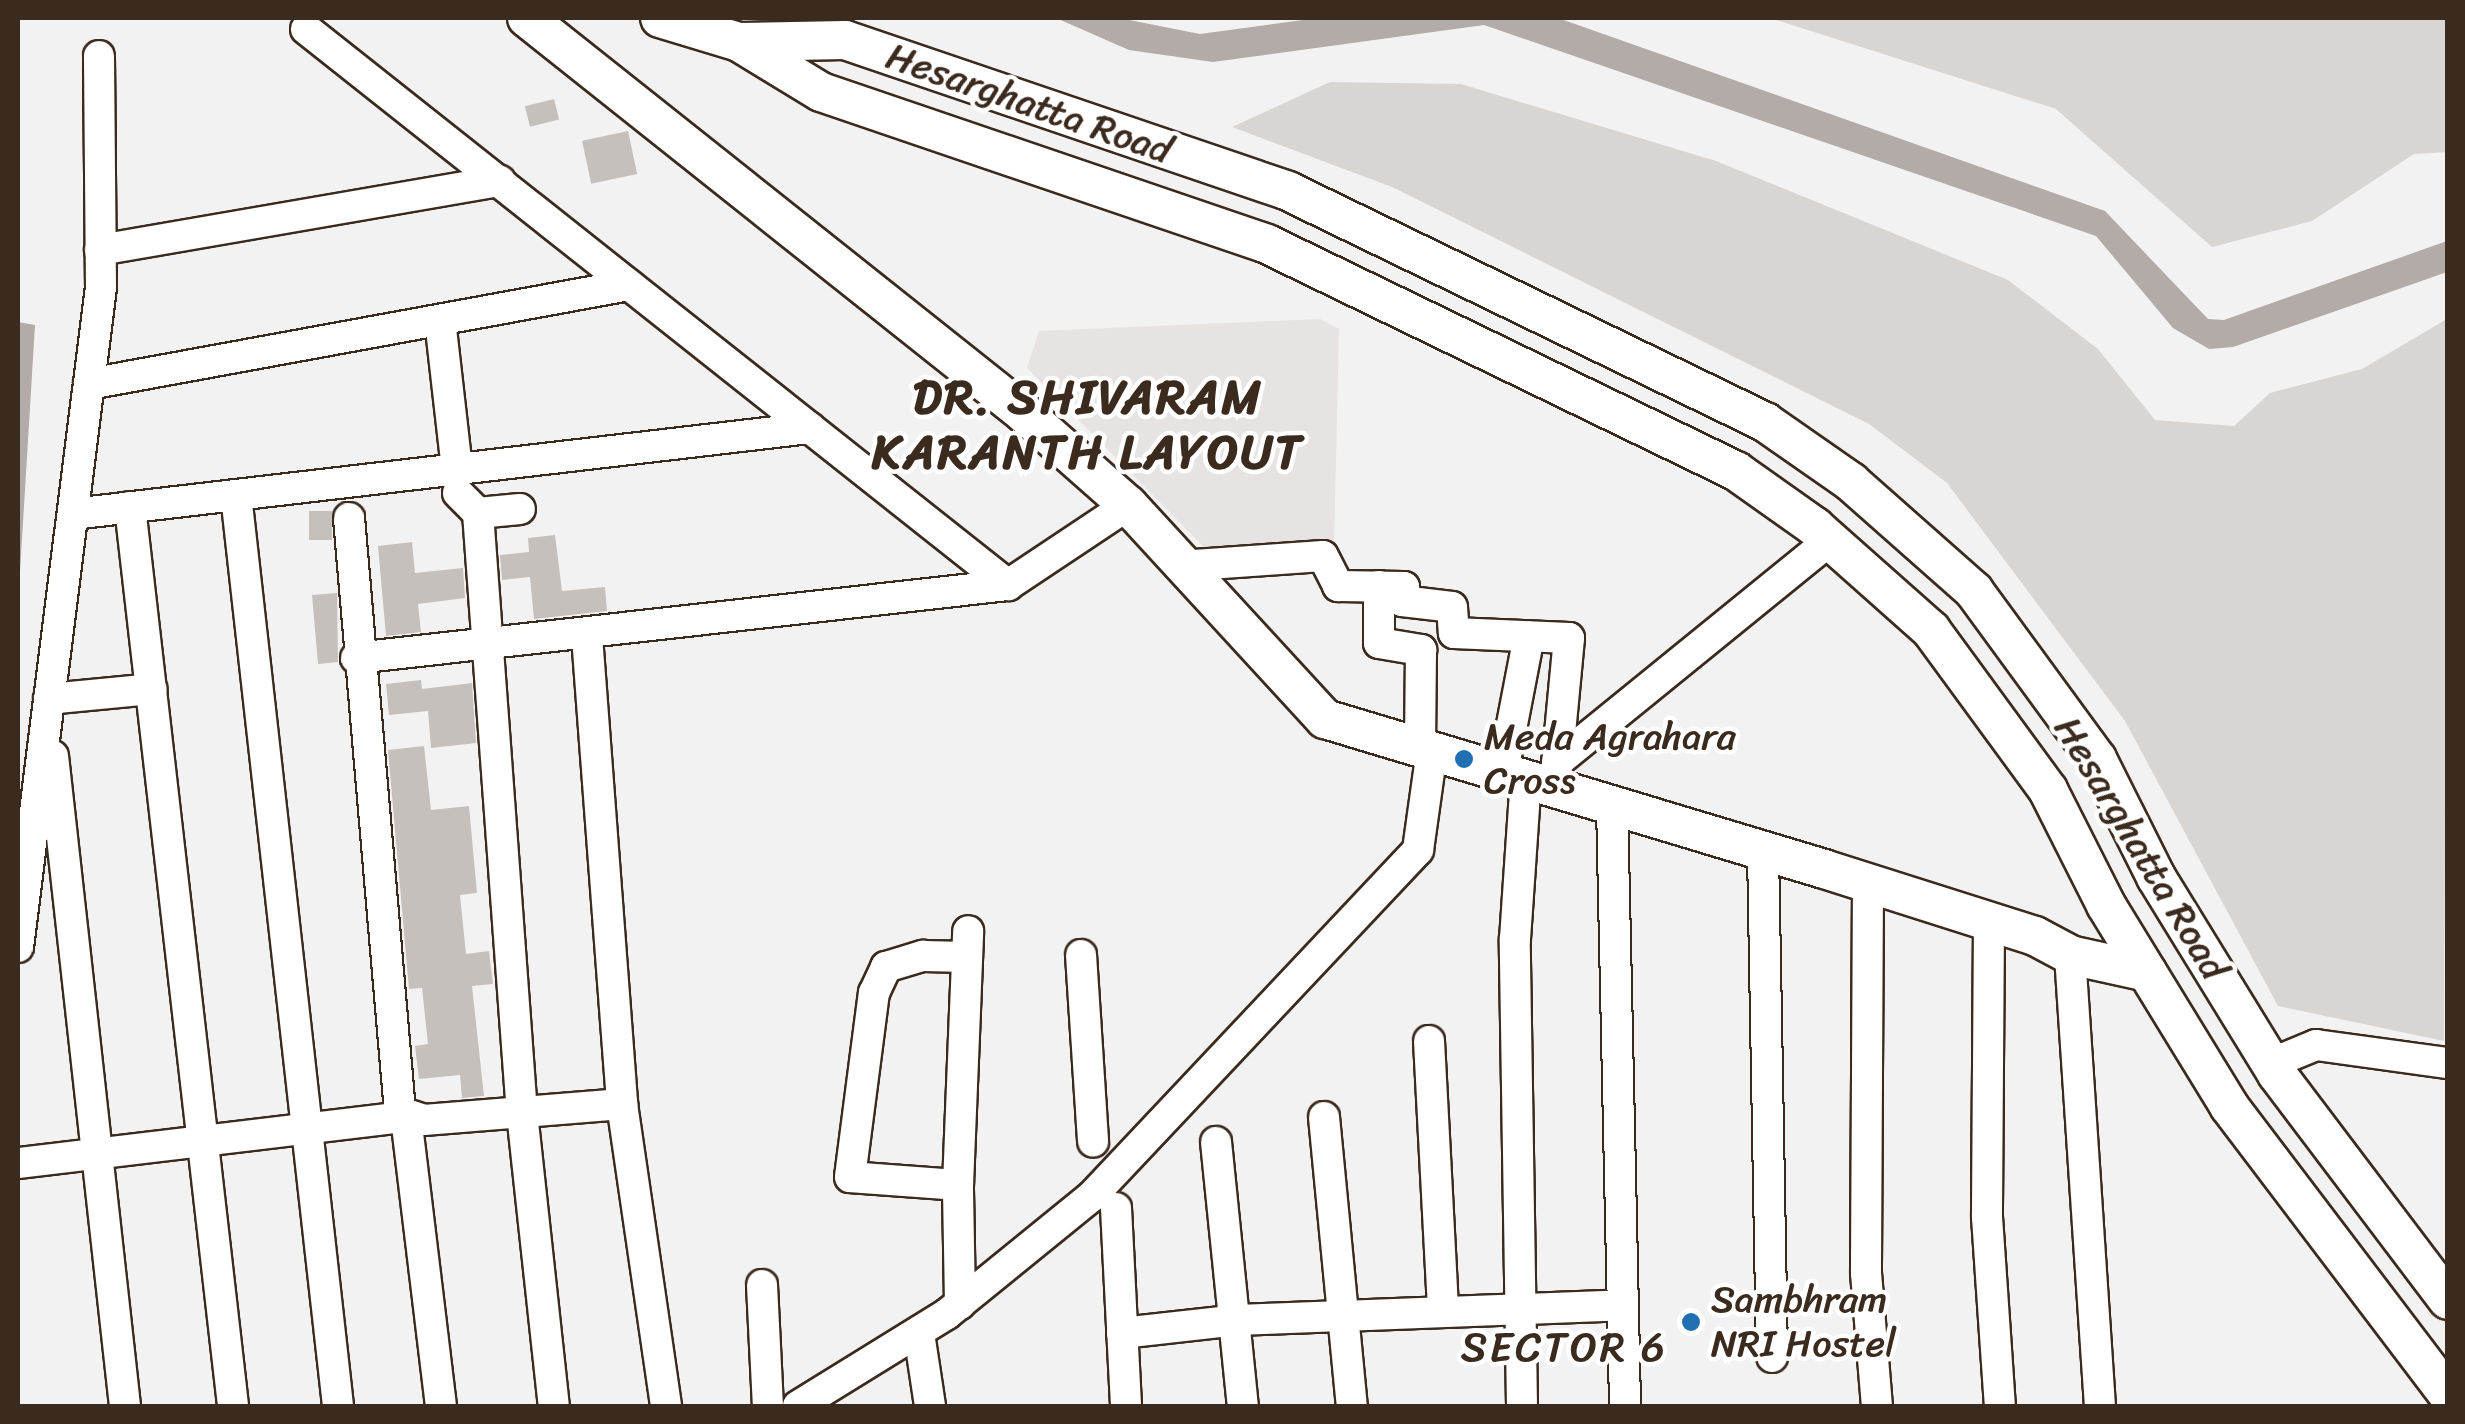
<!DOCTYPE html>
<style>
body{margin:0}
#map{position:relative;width:2465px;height:1424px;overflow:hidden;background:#f3f2f2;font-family:Sriracha,sans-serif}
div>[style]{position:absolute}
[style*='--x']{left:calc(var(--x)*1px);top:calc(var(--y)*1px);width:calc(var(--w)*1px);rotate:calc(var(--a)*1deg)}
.built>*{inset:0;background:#e6e3e2}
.green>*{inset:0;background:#d8d5d2}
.water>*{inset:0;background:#b2aba7}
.building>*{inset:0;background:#c6c0bd;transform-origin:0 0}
.roads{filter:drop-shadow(2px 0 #3b2a1e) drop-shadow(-2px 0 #3b2a1e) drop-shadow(0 2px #3b2a1e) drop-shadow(0 -2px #3b2a1e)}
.minor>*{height:30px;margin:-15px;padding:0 15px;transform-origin:15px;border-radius:15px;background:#fff}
.major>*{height:38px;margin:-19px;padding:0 19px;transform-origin:19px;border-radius:19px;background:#fff}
.dots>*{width:28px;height:28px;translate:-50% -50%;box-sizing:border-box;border:5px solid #fff;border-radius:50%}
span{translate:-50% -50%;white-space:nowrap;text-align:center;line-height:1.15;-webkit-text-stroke:9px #fff;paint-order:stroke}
.street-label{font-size:38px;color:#3b2a1e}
.poi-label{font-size:38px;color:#3b2a1e}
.left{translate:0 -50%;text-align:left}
.quarter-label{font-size:42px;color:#3b2a1e;letter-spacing:2.5px}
.district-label{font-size:48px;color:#3b2a1e;font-weight:700;letter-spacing:2.5px}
.frame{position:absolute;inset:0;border:20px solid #3b2a1e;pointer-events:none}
</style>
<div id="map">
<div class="built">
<i style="clip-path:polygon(1320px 319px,1339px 329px,1334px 547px,1209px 552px,1027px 368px,1039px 331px)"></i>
</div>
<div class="green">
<i style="clip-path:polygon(1770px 18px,2447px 18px,2447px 152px,2414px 154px,2312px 221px,2212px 247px,2056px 109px)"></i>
<i style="clip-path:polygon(1330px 82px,1461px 84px,1716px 161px,2008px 280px,2098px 349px,2155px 420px,2234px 426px,2270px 393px,2362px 369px,2447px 319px,2444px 1041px,2278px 1006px,2125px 721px,1947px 483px,1869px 424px,1392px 187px,1232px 127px)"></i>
</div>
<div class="water">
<i style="clip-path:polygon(1056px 18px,1119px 18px,1200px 34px,1317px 18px,1558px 18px,2105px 211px,2208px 319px,2224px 320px,2447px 241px,2447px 272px,2233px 347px,2209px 349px,2173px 328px,2096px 236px,1484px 25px,1213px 62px,1129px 50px)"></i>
<i style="clip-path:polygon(18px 322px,35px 325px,18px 605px)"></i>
</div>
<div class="building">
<i style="left:554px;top:99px;width:21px;height:30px;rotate:76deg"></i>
<i style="left:628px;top:131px;width:44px;height:47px;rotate:78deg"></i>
<i style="left:332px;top:511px;width:29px;height:23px;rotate:90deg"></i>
<i style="clip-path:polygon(555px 535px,562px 591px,605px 587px,607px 611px,534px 619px,530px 577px,502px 580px,500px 555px,529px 552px,528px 538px)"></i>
<i style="clip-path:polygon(412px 542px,415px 573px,463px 568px,465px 598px,418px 604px,421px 632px,386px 636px,378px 546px)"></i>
<i style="clip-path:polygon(337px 593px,338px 662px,318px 664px,312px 595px)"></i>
<i style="clip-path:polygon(421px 680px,422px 689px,472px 683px,476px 743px,431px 748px,428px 711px,389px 715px,386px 684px)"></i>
<i style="clip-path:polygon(424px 746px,431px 810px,469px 806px,477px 893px,460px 895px,466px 954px,489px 951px,493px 984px,472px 986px,484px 1096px,462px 1098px,460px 1075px,419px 1079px,415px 1046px,428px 1044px,422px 988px,409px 989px,388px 750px)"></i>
</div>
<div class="roads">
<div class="minor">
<i style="--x:306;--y:29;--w:896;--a:38.38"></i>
<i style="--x:100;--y:250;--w:406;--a:-9.8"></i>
<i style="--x:440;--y:320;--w:150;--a:83.5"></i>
<i style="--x:89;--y:384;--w:549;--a:-10.39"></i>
<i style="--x:458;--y:493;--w:28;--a:45"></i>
<i style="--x:478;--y:513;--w:602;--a:85.81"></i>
<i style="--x:522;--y:1113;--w:295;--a:83.8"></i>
<i style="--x:236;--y:495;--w:917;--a:83.61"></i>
<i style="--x:130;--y:507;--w:905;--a:83.46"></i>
<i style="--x:478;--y:513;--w:42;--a:-5.4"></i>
<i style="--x:73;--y:514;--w:742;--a:-6.66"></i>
<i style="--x:349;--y:518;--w:596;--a:85.09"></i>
<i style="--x:400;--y:1112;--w:25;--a:18"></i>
<i style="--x:424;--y:1120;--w:199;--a:-4.6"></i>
<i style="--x:1180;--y:566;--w:143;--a:-4"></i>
<i style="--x:1323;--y:556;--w:34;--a:63"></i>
<i style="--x:1338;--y:586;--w:66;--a:0.9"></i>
<i style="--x:1404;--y:587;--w:14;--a:98"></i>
<i style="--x:1402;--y:601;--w:50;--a:6.8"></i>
<i style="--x:1452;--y:607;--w:26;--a:86"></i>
<i style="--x:1454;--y:633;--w:115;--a:2.5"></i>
<i style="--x:1569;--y:638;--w:150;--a:95.4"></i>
<i style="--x:1379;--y:586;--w:57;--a:90"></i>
<i style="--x:1379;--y:643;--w:43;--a:9.5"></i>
<i style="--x:1421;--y:650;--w:97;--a:90.6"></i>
<i style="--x:587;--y:636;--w:469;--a:85.7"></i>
<i style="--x:622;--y:1104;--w:305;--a:81.7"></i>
<i style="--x:356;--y:658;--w:656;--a:-6.39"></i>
<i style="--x:1008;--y:585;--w:144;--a:-33.7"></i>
<i style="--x:49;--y:699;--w:103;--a:-5.5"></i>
<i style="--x:53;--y:756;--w:654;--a:83.68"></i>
<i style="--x:1557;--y:762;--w:352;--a:-39.1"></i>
<i style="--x:1503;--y:771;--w:137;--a:-79.1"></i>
<i style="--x:1612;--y:804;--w:602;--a:88.76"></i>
<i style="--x:1763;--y:850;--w:507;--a:88.98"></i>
<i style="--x:1868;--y:883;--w:390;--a:90.3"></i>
<i style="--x:1866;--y:1273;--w:133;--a:85.3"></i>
<i style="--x:1989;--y:922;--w:295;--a:90.4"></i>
<i style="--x:1987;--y:1217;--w:189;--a:86.1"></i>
<i style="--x:18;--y:947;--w:665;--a:-82.83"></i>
<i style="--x:101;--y:287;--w:231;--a:-90.5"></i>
<i style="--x:1081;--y:955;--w:187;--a:86.3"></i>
<i style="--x:2070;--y:955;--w:452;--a:86.2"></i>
<i style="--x:1429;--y:1041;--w:268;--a:87"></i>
<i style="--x:2270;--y:1064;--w:50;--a:-22.4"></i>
<i style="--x:2316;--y:1045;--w:133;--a:7.8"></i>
<i style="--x:1324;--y:1117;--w:290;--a:84.5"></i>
<i style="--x:1216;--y:1142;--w:265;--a:84.2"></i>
<i style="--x:18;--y:1163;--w:391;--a:-6.8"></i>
<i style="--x:406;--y:1117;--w:291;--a:83.1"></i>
<i style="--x:958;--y:1185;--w:254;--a:-87.7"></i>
<i style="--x:1116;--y:1208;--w:198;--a:87.1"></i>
<i style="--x:762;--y:1285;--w:121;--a:87.2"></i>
<i style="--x:960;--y:1304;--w:119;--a:-91"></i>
<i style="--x:958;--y:1185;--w:108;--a:-175.8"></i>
<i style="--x:850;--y:1177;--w:186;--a:-82.6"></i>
<i style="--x:874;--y:993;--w:29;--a:-65"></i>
<i style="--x:886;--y:967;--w:39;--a:-17"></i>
<i style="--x:923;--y:956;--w:44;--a:1.3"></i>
<i style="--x:919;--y:1333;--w:74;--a:81.4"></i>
<i style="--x:1122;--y:1333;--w:116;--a:-6.4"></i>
<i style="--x:1237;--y:1320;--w:384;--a:-2.2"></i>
<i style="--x:798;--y:1406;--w:175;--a:-31.7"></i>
<i style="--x:947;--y:1314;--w:186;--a:-39.1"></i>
<i style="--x:1091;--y:1197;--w:477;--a:-46.7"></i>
<i style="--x:1418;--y:850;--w:101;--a:-82"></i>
<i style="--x:1522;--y:1406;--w:467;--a:-90.9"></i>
<i style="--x:1515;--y:939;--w:161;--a:-86.1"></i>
</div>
<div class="major">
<i style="--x:527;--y:18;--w:636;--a:38.49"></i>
<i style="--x:1025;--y:414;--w:137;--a:41.5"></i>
<i style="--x:1128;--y:505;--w:291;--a:47.4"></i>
<i style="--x:1325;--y:719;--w:521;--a:16.73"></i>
<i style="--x:1824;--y:869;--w:221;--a:17.6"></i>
<i style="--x:2035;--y:936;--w:40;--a:28"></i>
<i style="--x:2070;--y:955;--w:79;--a:12.4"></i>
<i style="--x:660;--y:18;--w:83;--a:16.9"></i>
<i style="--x:739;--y:42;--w:96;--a:31.4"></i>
<i style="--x:821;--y:92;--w:471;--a:18.8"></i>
<i style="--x:1267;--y:244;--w:521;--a:25.83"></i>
<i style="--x:1736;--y:471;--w:97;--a:35.3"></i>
<i style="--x:1815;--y:527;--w:155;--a:41.6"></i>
<i style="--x:1931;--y:630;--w:198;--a:53.8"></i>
<i style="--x:2048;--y:790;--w:129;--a:63.2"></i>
<i style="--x:2106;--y:905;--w:236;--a:58.5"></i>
<i style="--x:2229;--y:1106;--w:363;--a:52.8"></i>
<i style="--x:739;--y:42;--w:106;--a:-1.1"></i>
<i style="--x:845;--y:40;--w:468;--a:18.8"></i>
<i style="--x:1288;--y:191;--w:530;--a:25.84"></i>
<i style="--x:1765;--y:422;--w:105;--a:34.9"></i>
<i style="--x:1851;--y:482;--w:164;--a:41.5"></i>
<i style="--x:1974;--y:591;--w:208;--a:53.8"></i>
<i style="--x:2097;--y:759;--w:132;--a:63.4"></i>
<i style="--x:2156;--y:877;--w:231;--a:58.4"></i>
<i style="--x:2277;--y:1074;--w:283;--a:52.9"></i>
</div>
</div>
<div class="dots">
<i style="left:1464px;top:759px;background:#1f6fb2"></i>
<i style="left:1691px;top:1322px;background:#1f6fb2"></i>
</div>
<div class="street-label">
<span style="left:1029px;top:103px;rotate:19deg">Hesarghatta Road</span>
<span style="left:2141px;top:848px;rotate:59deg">Hesarghatta Road</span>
</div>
<div class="poi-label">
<span class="left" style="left:1484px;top:759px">Meda Agrahara<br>Cross</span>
<span class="left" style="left:1711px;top:1322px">Sambhram<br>NRI Hostel</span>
</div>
<div class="quarter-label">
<span style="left:1564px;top:1347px">SECTOR 6</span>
</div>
<div class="district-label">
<span style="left:1088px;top:424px">DR. SHIVARAM<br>KARANTH LAYOUT</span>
</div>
<div class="frame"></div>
</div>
